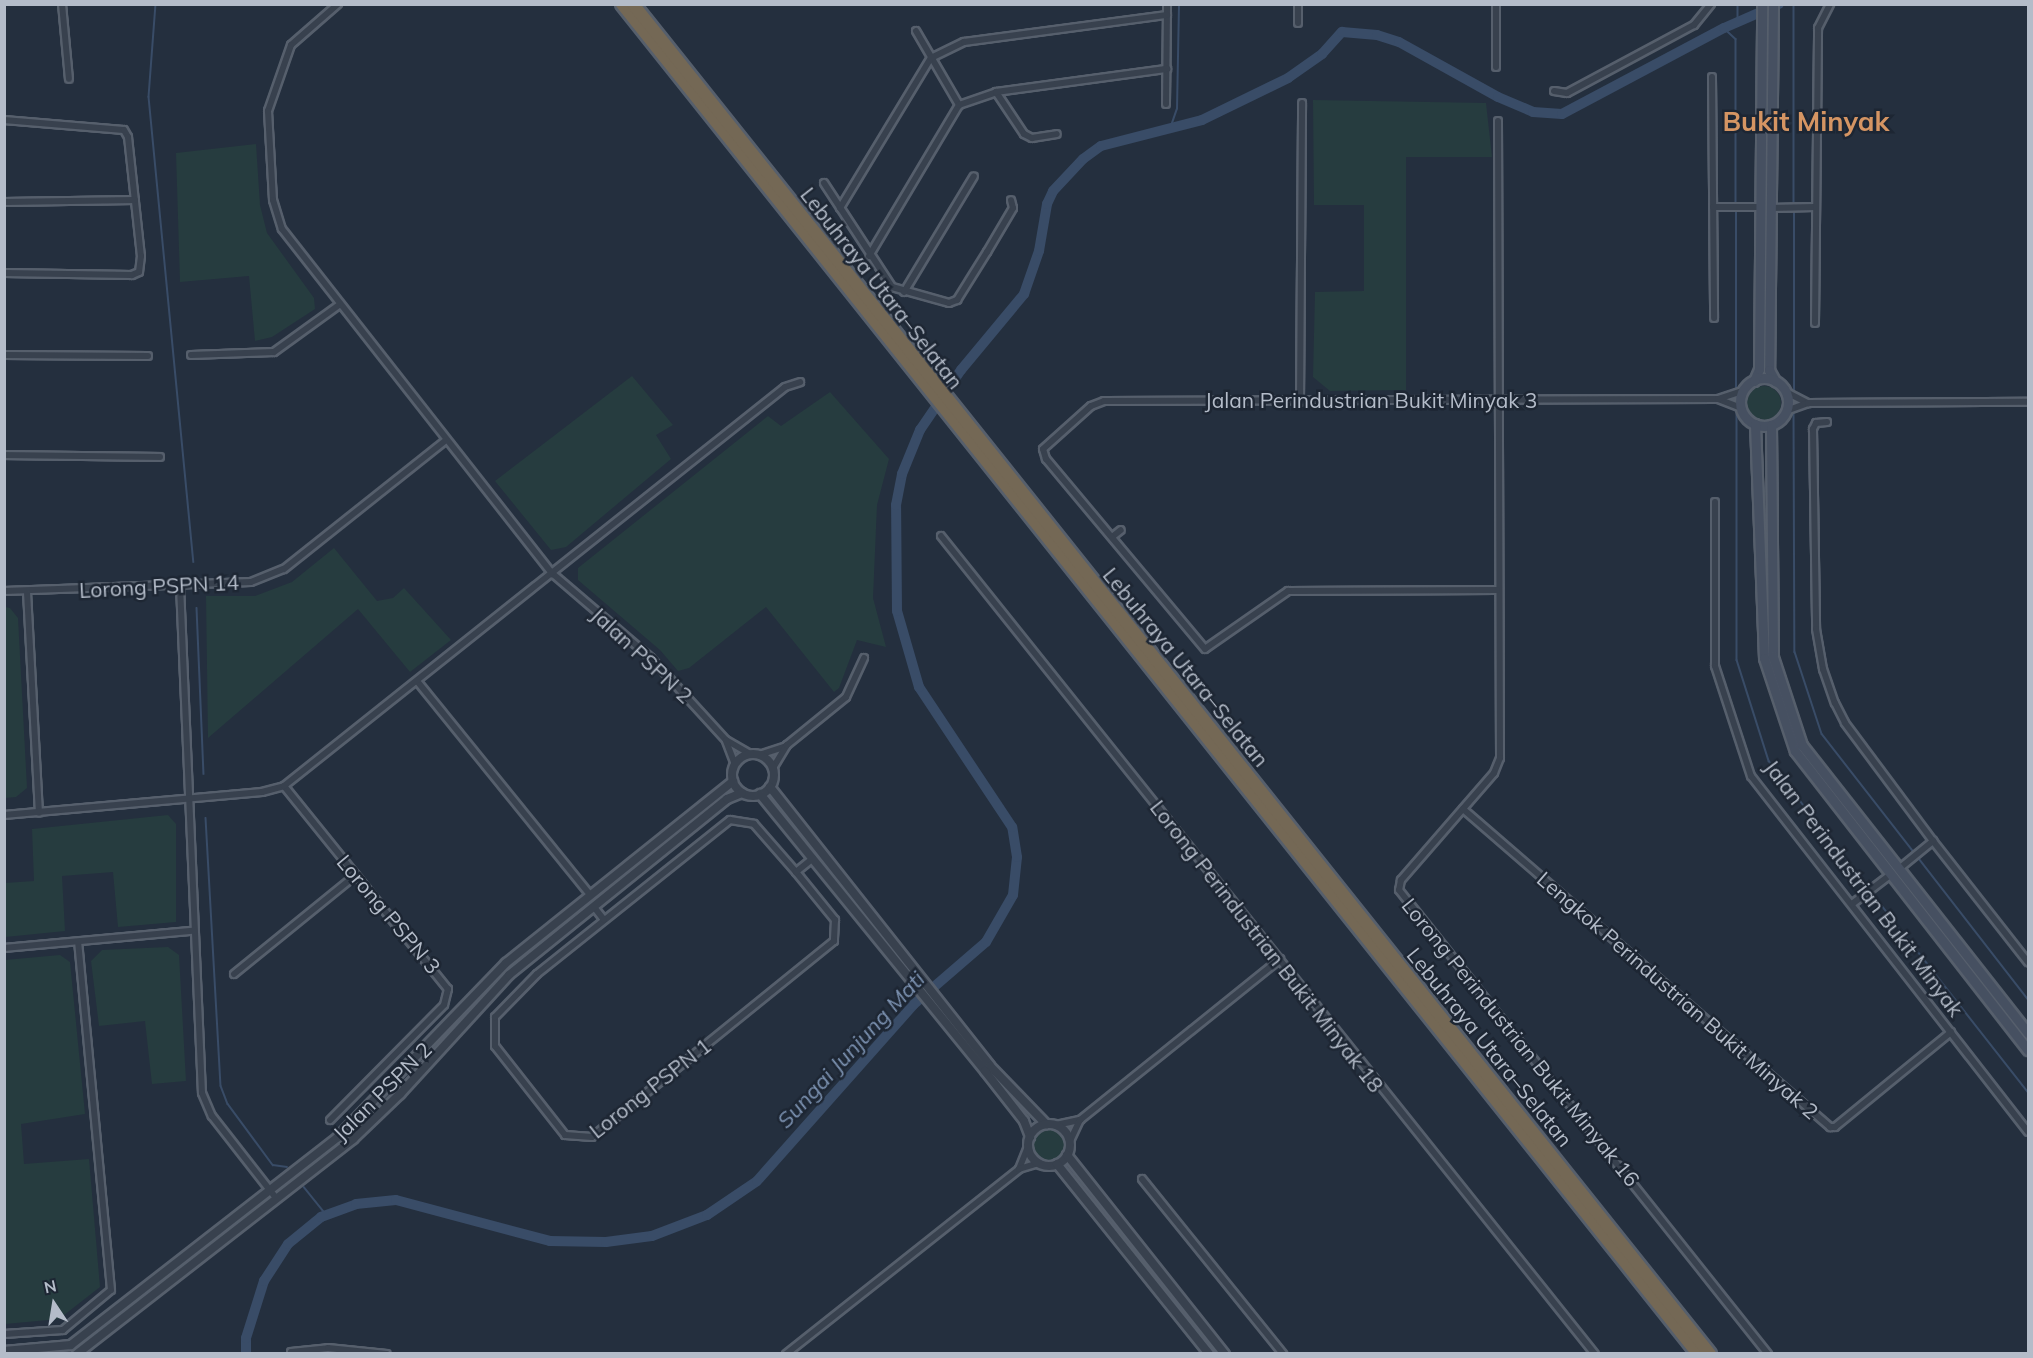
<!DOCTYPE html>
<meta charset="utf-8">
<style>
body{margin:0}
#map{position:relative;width:2033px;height:1358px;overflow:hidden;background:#242f3e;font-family:Mulish,sans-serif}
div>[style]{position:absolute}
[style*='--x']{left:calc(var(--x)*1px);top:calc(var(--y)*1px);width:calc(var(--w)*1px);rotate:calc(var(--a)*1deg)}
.green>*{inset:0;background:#263c3f}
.round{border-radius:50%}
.stream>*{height:1.5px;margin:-0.75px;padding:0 0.75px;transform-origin:0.75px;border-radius:0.75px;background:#394c67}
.river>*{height:10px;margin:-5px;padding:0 5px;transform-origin:5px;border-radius:5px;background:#394c67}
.roads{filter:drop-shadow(2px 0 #565f6c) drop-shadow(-2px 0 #565f6c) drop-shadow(0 2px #565f6c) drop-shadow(0 -2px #565f6c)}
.minor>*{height:6px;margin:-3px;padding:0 3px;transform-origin:3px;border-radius:3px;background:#38414e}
.tertiary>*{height:8px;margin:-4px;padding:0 4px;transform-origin:4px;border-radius:4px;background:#38414e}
.tertiary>.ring{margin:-4px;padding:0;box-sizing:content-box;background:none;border:8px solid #38414e;border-radius:50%}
.secondary>*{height:9px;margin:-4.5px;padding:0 4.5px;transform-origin:4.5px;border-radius:4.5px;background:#465061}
.secondary>.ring{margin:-4.5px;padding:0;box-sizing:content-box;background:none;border:9px solid #465061;border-radius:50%}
.motorway>*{height:12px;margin:-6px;padding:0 6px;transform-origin:6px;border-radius:6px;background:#746855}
span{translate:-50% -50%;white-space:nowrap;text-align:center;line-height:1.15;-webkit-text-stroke:5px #1d2633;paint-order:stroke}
.street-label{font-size:21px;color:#b4bcc9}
.water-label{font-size:22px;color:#7c92b1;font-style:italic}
.district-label{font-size:27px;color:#d59563;font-weight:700}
.frame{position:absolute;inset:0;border:6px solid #b4bcc9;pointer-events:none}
.north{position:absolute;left:24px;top:1274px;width:60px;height:60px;-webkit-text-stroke:4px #1d2633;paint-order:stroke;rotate:348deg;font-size:16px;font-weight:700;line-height:24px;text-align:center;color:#b4bcc9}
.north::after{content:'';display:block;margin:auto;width:21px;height:27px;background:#b4bcc9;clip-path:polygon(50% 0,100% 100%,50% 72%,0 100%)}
</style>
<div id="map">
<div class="green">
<i style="clip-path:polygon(1313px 100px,1486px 103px,1492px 157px,1406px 157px,1406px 390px,1330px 391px,1313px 377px,1315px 292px,1364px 291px,1364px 205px,1314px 205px)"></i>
<i style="clip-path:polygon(256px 144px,260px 205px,267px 233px,314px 298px,315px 309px,272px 337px,255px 341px,249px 276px,180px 282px,176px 153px)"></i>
<i style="clip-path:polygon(632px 376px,673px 425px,656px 435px,671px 459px,566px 547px,551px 550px,495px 481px)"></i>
<i class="round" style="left:1747px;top:386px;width:34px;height:34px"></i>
<i style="clip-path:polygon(830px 392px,889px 459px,877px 505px,873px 598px,886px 647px,857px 640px,839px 688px,834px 692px,766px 607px,689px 668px,678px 671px,660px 650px,578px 580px,578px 568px,768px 416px,781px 426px)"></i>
<i style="clip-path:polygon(334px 548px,377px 601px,393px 598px,404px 588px,451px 640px,410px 672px,358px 609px,208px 738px,206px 596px,255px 596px,292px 582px)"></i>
<i style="clip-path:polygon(5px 607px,10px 608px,18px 618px,27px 788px,16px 797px,5px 798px)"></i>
<i style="clip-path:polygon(168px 815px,176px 824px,176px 922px,118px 927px,113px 872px,62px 876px,65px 931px,5px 937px,5px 883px,34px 881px,32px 829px)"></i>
<i style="clip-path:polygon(168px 947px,179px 955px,186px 1081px,152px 1084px,145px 1021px,99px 1026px,91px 961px,102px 950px)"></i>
<i style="clip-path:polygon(60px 955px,70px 962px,85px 1114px,21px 1124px,24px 1164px,89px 1159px,100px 1287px,59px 1319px,5px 1324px,5px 960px)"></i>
<i class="round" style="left:1030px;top:1126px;width:38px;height:38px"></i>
</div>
<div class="stream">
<i style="--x:156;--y:4;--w:93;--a:94.3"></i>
<i style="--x:149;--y:97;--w:467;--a:84.5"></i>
<i style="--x:1738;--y:4;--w:19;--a:90"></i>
<i style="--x:1794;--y:4;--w:200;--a:90"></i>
<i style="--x:1724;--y:28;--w:16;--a:43"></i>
<i style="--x:1736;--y:39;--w:166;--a:90"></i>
<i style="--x:1171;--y:126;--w:18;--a:-71"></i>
<i style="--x:1177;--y:109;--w:105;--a:-88.9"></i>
<i style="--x:1736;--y:391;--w:181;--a:-90"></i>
<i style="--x:1794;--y:393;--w:184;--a:-90"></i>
<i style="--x:1737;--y:408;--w:252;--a:90"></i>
<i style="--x:1737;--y:660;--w:106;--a:72.4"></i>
<i style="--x:1769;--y:761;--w:162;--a:52"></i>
<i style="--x:1794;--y:410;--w:242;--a:89.8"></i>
<i style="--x:1795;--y:652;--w:86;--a:71.8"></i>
<i style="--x:1822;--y:734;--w:150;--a:52.1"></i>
<i style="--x:197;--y:608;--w:166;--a:87.6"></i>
<i style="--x:206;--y:818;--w:268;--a:86.8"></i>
<i style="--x:221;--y:1086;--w:19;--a:69"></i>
<i style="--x:228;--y:1104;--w:76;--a:53.6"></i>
<i style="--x:273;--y:1165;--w:14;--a:8"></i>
<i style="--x:1917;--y:856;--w:181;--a:52.2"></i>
<i style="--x:1872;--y:893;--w:253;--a:51.9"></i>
<i style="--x:304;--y:1187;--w:36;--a:51"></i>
</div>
<div class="river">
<i style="--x:246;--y:1354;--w:16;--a:-90"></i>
<i style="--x:246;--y:1338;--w:60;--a:-72.5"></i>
<i style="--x:264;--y:1281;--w:44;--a:-57"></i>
<i style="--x:288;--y:1244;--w:43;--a:-39.3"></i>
<i style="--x:321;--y:1217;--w:37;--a:-20"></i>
<i style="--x:356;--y:1204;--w:40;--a:-5.7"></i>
<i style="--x:396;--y:1200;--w:159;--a:14.9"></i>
<i style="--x:550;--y:1241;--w:56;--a:1"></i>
<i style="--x:606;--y:1242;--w:46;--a:-7.4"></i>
<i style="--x:652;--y:1236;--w:59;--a:-20.9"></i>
<i style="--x:707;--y:1215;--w:60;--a:-34.2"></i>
<i style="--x:757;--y:1181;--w:235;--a:-48.4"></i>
<i style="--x:913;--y:1005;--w:96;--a:-40.8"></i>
<i style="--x:986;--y:942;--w:54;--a:-60.1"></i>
<i style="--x:1013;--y:895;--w:38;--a:-84"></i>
<i style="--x:1017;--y:857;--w:30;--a:-99"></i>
<i style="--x:1012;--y:827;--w:168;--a:-123.6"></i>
<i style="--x:919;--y:687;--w:79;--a:-106.1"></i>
<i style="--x:897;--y:611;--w:106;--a:-90.5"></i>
<i style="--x:896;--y:505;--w:32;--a:-79"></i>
<i style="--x:902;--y:474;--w:48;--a:-67.8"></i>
<i style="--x:920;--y:430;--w:73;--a:-55.7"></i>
<i style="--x:961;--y:370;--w:99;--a:-50.3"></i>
<i style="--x:1024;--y:294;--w:46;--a:-70.8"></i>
<i style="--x:1039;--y:251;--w:48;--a:-80.3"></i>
<i style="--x:1047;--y:204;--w:14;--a:-65"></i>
<i style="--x:1053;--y:191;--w:44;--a:-46.8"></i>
<i style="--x:1083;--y:159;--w:22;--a:-36"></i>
<i style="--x:1101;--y:146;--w:104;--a:-14.4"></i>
<i style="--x:1202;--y:120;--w:96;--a:-26"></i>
<i style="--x:1288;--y:78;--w:42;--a:-35.2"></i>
<i style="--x:1322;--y:54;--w:30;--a:-48"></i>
<i style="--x:1342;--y:32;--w:35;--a:5"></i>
<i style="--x:1377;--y:35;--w:23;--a:18"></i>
<i style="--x:1399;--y:42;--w:113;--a:29.1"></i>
<i style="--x:1498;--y:97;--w:38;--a:23"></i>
<i style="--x:1533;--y:112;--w:29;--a:4"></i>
<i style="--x:1562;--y:114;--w:183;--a:-28"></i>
<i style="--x:1724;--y:28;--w:60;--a:-23.6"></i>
</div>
<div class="roads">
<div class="minor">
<i style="--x:62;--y:4;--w:75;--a:84.7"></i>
<i style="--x:338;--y:4;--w:62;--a:138.9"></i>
<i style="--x:291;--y:45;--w:70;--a:109.2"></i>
<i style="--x:268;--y:111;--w:89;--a:86.8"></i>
<i style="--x:273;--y:200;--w:30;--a:73"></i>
<i style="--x:282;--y:229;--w:439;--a:51.9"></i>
<i style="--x:553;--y:574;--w:129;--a:40.6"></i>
<i style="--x:651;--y:658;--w:111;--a:47.6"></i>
<i style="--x:726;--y:740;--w:28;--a:30"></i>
<i style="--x:1298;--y:4;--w:19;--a:90"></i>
<i style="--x:1496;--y:4;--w:63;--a:90"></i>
<i style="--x:916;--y:31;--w:86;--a:59.8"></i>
<i style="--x:1712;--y:77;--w:241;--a:89.5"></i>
<i style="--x:1554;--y:91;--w:13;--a:9"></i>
<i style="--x:1567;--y:93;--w:144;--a:-28.2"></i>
<i style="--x:1694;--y:25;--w:27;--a:-51"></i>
<i style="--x:996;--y:92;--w:50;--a:56.3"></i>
<i style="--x:1024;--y:134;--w:9;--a:27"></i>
<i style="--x:1032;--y:138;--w:25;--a:-9"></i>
<i style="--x:1166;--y:104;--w:100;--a:-89.4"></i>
<i style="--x:4;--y:120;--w:120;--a:4.8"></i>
<i style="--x:124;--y:130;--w:8;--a:60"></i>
<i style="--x:128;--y:137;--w:120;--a:83.8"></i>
<i style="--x:141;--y:256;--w:16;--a:97"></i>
<i style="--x:139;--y:272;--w:8;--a:157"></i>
<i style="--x:132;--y:275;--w:128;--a:-179.1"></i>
<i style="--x:1498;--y:121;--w:637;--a:89.82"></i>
<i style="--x:1500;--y:758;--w:16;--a:112"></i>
<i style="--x:1494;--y:773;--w:142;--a:131"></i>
<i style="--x:1401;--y:880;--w:10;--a:101"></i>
<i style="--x:1399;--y:890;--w:593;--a:51.51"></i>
<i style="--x:824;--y:183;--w:124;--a:56.8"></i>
<i style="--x:892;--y:287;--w:59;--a:15.7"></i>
<i style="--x:949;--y:303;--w:9;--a:-21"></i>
<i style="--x:957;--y:300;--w:57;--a:-58"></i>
<i style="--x:987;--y:252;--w:51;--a:-59.4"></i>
<i style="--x:1013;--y:208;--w:8;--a:-104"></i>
<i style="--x:4;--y:202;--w:131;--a:-0.9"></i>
<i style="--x:1713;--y:207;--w:46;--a:0"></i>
<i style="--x:840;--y:208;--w:175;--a:-58.8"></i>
<i style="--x:931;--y:58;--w:37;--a:-26"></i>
<i style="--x:964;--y:42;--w:205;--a:-7.6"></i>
<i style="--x:1770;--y:208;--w:45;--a:-1.3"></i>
<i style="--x:869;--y:256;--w:176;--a:-59.2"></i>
<i style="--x:959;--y:105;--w:39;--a:-19"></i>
<i style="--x:996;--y:92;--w:173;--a:-7.7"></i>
<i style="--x:904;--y:292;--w:135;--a:-58.9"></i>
<i style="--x:1815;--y:323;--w:295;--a:-89.4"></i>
<i style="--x:1818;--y:28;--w:27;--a:-63"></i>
<i style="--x:4;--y:355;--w:144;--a:0.4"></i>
<i style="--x:191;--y:355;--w:83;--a:-2.1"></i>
<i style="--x:274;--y:352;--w:80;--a:-35.9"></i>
<i style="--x:1786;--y:392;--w:25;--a:27"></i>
<i style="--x:1718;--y:399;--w:25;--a:21"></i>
<i style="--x:1300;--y:402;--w:299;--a:-89.6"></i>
<i style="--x:1786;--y:411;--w:23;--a:-20"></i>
<i style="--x:1808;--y:403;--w:220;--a:-0.3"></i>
<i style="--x:1827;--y:422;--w:11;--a:175"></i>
<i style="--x:1816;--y:423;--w:7;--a:117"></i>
<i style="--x:1813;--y:429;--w:200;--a:89.1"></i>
<i style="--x:1816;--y:629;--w:41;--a:80.1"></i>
<i style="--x:1823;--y:669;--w:36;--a:71"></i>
<i style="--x:1835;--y:703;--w:22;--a:63"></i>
<i style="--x:1845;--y:723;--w:147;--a:53.3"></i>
<i style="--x:1933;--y:841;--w:154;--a:51.9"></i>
<i style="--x:4;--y:455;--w:156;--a:0.7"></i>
<i style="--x:1715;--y:502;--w:164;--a:90"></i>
<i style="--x:1715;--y:666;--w:116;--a:71.9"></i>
<i style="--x:1751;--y:776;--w:451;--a:52.1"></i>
<i style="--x:941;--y:536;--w:1047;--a:51.36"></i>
<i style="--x:1112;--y:537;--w:11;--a:-38"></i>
<i style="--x:180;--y:586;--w:507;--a:87.52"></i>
<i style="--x:202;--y:1093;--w:25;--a:67"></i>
<i style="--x:212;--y:1116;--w:104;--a:52"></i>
<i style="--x:1497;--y:590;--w:209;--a:179.7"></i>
<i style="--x:1288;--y:591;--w:101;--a:145.1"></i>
<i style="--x:1205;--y:649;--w:248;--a:-129.9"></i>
<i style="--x:1046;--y:459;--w:10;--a:-107"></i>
<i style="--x:1043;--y:449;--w:64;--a:-41.9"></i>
<i style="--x:1091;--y:406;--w:14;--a:-21"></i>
<i style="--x:1104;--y:401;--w:614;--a:-0.19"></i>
<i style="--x:1718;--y:399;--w:26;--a:-18"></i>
<i style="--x:4;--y:591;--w:247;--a:-2.1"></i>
<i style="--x:251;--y:582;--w:35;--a:-22"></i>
<i style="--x:284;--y:569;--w:207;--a:-38.5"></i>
<i style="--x:27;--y:592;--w:221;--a:86.9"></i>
<i style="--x:417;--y:681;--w:275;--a:51"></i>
<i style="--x:726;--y:741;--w:25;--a:69"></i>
<i style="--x:759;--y:755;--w:28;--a:-18"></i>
<i style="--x:773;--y:768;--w:27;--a:-59"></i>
<i style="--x:787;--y:745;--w:76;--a:-39.1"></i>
<i style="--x:846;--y:697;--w:43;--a:-65.2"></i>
<i style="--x:284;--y:786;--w:261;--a:51.1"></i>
<i style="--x:448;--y:989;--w:16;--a:104"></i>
<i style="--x:444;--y:1005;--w:162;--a:134.7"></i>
<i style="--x:1463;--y:809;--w:486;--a:40.9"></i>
<i style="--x:1830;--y:1127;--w:5;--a:0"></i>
<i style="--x:1835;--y:1127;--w:150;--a:-39.3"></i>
<i style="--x:4;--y:815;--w:259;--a:-5.1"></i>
<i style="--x:262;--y:792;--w:23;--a:-15"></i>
<i style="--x:284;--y:786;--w:640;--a:-38.53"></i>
<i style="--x:785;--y:387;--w:16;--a:-18"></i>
<i style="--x:730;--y:820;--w:24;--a:9"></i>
<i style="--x:754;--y:824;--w:64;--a:48.8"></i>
<i style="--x:796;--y:872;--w:62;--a:50.9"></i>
<i style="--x:835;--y:920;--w:21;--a:93"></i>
<i style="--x:834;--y:941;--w:311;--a:141"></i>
<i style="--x:592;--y:1137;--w:27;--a:-176"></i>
<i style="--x:565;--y:1135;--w:113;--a:-128.2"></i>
<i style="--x:495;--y:1046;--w:29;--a:-90"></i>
<i style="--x:495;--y:1017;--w:60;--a:-45.7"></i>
<i style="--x:537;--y:974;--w:247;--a:-38.6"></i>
<i style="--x:1900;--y:868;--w:43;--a:-39.3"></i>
<i style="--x:796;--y:872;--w:22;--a:-39"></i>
<i style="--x:1852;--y:904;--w:48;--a:-37.3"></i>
<i style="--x:594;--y:907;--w:16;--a:52"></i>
<i style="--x:4;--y:948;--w:189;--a:-5.2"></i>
<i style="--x:234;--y:974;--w:157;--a:-39.1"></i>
<i style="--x:1056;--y:1125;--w:25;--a:-12"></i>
<i style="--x:1070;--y:1141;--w:23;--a:-65"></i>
<i style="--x:1080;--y:1120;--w:257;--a:-38.8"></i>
<i style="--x:1019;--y:1169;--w:24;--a:-68"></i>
<i style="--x:1142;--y:1179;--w:225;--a:51.1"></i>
<i style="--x:4;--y:1334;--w:59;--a:-3.9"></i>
<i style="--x:63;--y:1330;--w:62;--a:-39.8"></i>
<i style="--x:111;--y:1290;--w:349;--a:-95.4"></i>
<i style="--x:291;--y:1352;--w:37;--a:-6"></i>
<i style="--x:328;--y:1348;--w:59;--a:5.8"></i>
<i style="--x:786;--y:1354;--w:298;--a:-38.4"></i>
<i style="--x:1019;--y:1169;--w:21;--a:-17"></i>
</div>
<div class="tertiary">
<i class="ring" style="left:732px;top:754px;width:34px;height:34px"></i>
<i style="--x:770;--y:787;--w:355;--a:51.7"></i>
<i style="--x:990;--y:1066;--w:81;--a:46"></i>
<i style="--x:760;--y:794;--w:357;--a:50.9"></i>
<i style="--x:985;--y:1071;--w:63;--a:52"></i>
<i style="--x:1024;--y:1121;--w:17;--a:69"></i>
<i class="ring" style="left:1028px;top:1124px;width:34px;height:34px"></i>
<i style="--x:1067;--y:1155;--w:254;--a:51.6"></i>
<i style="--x:1057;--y:1164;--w:243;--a:51.3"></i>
<i style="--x:4;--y:1351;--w:67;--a:-5.1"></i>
<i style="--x:71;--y:1345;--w:338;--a:-37.9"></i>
<i style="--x:338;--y:1137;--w:242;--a:-46"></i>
<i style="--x:506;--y:963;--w:291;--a:-38.7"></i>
<i style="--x:77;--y:1354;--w:350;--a:-37.9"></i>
<i style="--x:353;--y:1139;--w:65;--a:-43.8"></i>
<i style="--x:400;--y:1094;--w:161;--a:-47.5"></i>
<i style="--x:509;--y:975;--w:280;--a:-38.9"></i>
<i style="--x:727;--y:799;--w:16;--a:-22"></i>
</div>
<div class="secondary">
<i style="--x:1773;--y:4;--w:366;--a:90.6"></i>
<i style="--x:1769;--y:370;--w:13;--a:61"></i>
<i class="ring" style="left:1740px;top:378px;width:39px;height:39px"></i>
<i style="--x:1754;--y:381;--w:13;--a:-67"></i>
<i style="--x:1759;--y:369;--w:365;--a:-89.5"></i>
<i style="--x:1755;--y:424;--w:234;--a:87.8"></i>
<i style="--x:1764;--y:658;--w:98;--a:71.6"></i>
<i style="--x:1795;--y:751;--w:379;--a:52.1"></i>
<i style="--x:1771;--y:425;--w:232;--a:89.5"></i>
<i style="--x:1773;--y:657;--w:93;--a:71.8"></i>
<i style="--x:1802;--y:745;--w:366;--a:51.9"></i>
</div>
<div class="motorway">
<i style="--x:622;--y:4;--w:1726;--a:51.44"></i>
<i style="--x:633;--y:4;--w:1727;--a:51.42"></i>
</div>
</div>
<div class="street-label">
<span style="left:882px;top:288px;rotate:52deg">Lebuhraya Utara–Selatan</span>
<span style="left:1371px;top:400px">Jalan Perindustrian Bukit Minyak 3</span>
<span style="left:159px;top:586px;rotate:-3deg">Lorong PSPN 14</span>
<span style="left:642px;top:655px;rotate:43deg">Jalan PSPN 2</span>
<span style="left:1186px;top:667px;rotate:51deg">Lebuhraya Utara–Selatan</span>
<span style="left:1864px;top:888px;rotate:53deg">Jalan Perindustrian Bukit Minyak</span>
<span style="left:389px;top:914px;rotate:50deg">Lorong PSPN 3</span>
<span style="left:1267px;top:946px;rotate:52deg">Lorong Perindustrian Bukit Minyak 18</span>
<span style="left:1678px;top:995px;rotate:41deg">Lengkok Perindustrian Bukit Minyak 2</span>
<span style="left:1521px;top:1042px;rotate:51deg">Lorong Perindustrian Bukit Minyak 16</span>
<span style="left:1490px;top:1047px;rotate:51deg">Lebuhraya Utara–Selatan</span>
<span style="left:650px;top:1088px;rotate:-38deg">Lorong PSPN 1</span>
<span style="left:382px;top:1091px;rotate:-45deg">Jalan PSPN 2</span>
</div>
<div class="water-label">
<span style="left:851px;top:1050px;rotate:-47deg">Sungai Junjung Mati</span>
</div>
<div class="district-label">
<span style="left:1806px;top:122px">Bukit Minyak</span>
</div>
<div class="frame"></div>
<div class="north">N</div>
</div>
